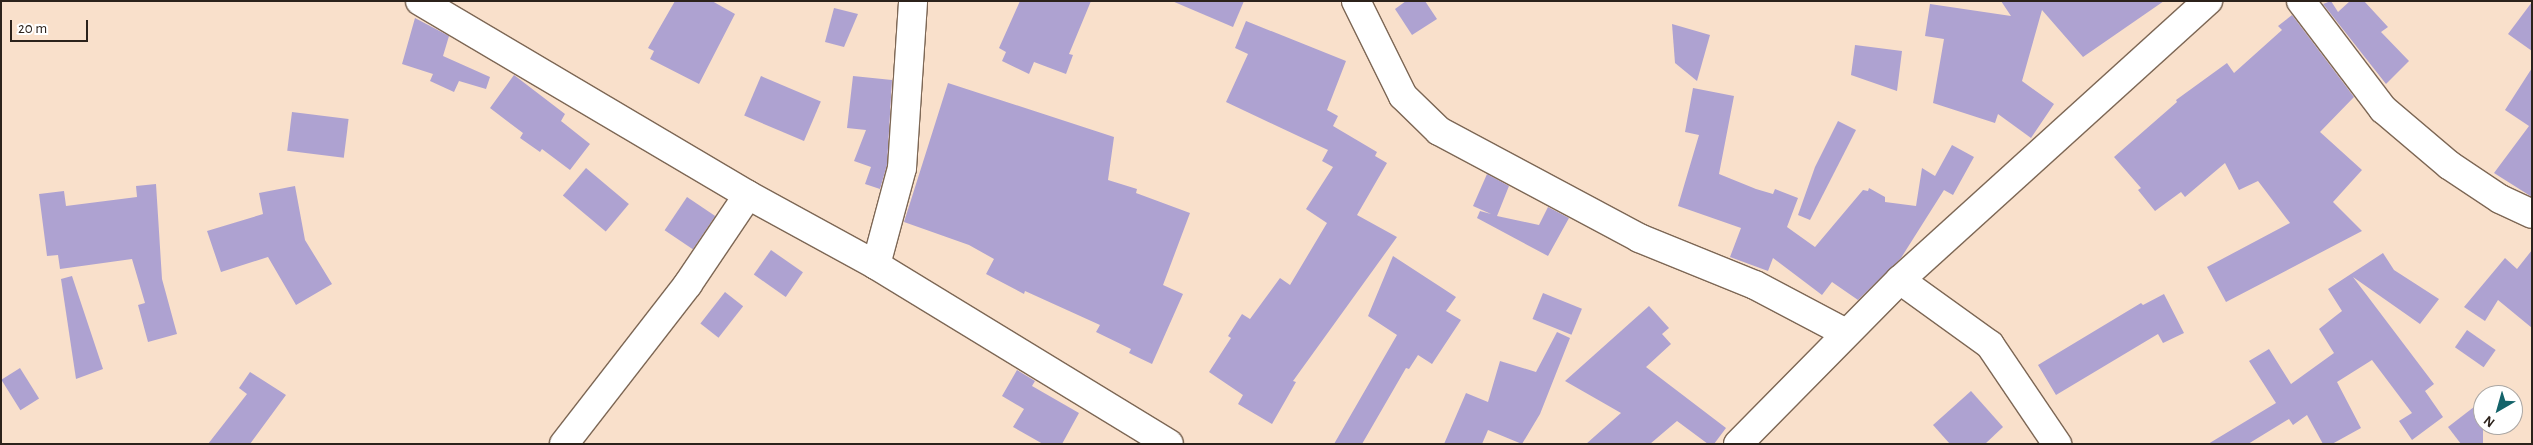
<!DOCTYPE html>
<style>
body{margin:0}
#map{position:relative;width:2533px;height:445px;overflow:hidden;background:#f9e0cb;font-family:"Alegreya Sans",sans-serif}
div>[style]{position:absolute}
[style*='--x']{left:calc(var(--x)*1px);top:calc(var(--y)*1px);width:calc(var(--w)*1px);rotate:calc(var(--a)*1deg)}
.building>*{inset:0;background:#aea2d1;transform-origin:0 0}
.roads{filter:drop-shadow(1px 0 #7d6755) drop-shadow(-1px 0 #7d6755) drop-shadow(0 1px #7d6755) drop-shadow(0 -1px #7d6755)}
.minor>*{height:28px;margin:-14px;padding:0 14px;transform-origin:14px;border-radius:14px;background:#fff}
.tertiary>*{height:28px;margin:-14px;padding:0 14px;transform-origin:14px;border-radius:14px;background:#fff}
span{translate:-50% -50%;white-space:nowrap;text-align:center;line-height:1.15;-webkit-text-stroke:4px #fff;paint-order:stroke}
.frame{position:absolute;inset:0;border:2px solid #2c221b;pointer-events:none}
.north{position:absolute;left:2473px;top:385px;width:50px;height:50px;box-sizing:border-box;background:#fff;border:1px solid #aba7a4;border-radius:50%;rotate:218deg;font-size:14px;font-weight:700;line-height:20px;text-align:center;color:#2c221b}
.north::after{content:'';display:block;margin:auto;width:18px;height:22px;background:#14636a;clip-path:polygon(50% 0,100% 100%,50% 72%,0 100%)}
.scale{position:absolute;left:10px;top:20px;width:78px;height:22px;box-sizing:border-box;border:2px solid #2c221b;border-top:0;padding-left:6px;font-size:15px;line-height:18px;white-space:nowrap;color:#2c221b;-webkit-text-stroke:4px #fff;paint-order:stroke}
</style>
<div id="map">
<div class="building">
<i style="clip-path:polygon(675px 1px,712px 1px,735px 14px,699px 84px,650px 59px,654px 51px,648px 48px)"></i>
<i style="clip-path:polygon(1020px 1px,1091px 1px,1069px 54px,1073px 55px,1066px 74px,1034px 62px,1029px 74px,1002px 61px,1006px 52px,999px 48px)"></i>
<i style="clip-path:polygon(1172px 1px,1244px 1px,1233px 27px)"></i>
<i style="clip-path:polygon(1406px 1px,1425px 1px,1437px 19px,1412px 35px,1395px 9px)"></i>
<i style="clip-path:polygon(2001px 1px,2164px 1px,2083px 57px,2042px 10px,2022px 81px,2054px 104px,2031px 138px,1998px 114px,1995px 123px,1933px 103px,1944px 39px,1925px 36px,1930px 4px,2011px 16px)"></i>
<i style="clip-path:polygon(2331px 1px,2338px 12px,2350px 1px,2364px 1px,2388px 27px,2381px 32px,2409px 61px,2386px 84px,2323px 4px)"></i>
<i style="clip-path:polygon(2532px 2px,2532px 51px,2508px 34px)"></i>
<i style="clip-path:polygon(834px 8px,858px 14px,844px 47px,825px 42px)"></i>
<i style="clip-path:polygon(2292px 15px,2354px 97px,2320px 132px,2362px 170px,2333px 202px,2362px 231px,2226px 302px,2207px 267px,2290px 223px,2258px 181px,2239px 190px,2225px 163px,2185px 197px,2181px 192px,2155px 211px,2138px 190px,2141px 188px,2114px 157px,2177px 102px,2176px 100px,2227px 63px,2234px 73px,2282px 30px,2278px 26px)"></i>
<i style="clip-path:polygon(415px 18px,449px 36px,443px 56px,490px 77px,486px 89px,459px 81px,454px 92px,430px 81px,433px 74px,402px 64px)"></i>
<i style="clip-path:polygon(1246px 21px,1346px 61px,1327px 110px,1338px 116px,1333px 126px,1377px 152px,1375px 156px,1387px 163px,1357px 215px,1397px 237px,1293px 381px,1296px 382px,1272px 424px,1238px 404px,1243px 395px,1209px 372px,1231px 338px,1228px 336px,1242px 314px,1250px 319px,1280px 278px,1290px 285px,1327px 223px,1306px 209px,1333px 167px,1322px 161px,1328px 150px,1226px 102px,1248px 54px,1235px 48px)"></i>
<i style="clip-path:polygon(1672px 24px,1710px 35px,1697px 81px,1675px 63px)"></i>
<i style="clip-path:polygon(1855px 45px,1902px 51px,1897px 91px,1851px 75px)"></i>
<i style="clip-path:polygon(2532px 68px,2532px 197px,2494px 173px,2529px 126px,2505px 110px)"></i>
<i style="clip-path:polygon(514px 75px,565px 114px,561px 121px,590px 144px,570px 170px,542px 149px,540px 152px,520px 138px,523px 133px,490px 108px)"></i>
<i style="left:761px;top:76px;width:65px;height:43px;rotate:23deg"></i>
<i style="clip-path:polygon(853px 76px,892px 80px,887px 165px,880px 189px,865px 184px,871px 167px,854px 161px,866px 130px,847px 128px)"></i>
<i style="clip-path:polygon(948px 83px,1114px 137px,1108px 180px,1137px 189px,1136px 193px,1190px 213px,1163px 285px,1183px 294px,1152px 364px,1129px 353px,1131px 349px,1096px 332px,1100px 325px,1025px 291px,1024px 294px,986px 274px,994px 259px,969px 245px,904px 222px)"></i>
<i style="clip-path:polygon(1693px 88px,1734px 96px,1719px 174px,1756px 189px,1773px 194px,1775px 189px,1798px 198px,1787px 227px,1815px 247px,1863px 190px,1868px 191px,1869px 188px,1885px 197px,1885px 202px,1916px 206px,1922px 168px,1935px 176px,1952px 145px,1974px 157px,1953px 195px,1944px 190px,1901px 258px,1858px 300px,1832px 282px,1822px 295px,1773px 258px,1768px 271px,1730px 257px,1741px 228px,1678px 206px,1699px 135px,1685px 132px)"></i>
<i style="left:292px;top:112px;width:57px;height:39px;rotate:7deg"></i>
<i style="clip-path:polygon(1838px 121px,1856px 130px,1810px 220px,1798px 215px,1815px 167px)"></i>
<i style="left:586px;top:168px;width:56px;height:36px;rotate:40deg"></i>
<i style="clip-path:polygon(1487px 174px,1509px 186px,1497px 216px,1539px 225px,1548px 207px,1569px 218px,1548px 256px,1477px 218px,1480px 211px,1491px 214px,1473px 206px)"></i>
<i style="clip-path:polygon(156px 184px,162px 279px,177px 334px,148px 342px,138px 305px,145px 303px,132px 259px,60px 269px,58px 255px,47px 256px,39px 194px,64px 191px,66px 206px,137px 197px,136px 186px)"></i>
<i style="clip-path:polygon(295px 186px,305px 240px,332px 284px,296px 305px,268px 257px,221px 272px,207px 231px,263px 214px,259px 193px)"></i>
<i style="left:687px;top:197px;width:34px;height:40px;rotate:34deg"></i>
<i style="left:771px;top:250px;width:39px;height:30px;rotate:35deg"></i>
<i style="clip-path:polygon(2532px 250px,2532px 328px,2498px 300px,2485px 321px,2464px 307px,2505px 258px,2517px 269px)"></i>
<i style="clip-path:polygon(2383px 253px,2394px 270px,2439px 299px,2420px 324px,2353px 277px,2434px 384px,2425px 391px,2443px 417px,2412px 440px,2399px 421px,2412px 413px,2372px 360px,2337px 382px,2361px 428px,2332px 444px,2323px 444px,2307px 415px,2293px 425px,2289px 419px,2248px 444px,2208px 444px,2276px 403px,2249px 361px,2269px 349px,2291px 384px,2334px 353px,2319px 329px,2342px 311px,2328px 289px)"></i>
<i style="clip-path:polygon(1393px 256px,1456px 297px,1446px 311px,1461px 320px,1432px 364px,1418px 355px,1409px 369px,1406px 368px,1362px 444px,1334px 444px,1397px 335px,1368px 316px)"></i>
<i style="clip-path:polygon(72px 276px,103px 369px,76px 379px,61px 279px)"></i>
<i style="left:725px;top:292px;width:23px;height:40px;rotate:38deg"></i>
<i style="left:1543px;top:293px;width:42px;height:28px;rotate:22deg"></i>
<i style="clip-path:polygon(2164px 294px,2184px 333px,2163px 343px,2158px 334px,2056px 395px,2038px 365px,2141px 303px,2143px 305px)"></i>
<i style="clip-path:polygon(1649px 306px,1669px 328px,1662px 334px,1671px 344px,1646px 367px,1726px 428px,1714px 444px,1708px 444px,1677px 421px,1650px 444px,1586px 444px,1621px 413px,1565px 381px)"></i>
<i style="left:2467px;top:330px;width:35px;height:21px;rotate:35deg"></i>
<i style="clip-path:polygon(1557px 332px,1570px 338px,1540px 414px,1522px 444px,1488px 430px,1482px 444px,1444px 444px,1466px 393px,1488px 402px,1500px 361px,1536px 372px)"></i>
<i style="left:20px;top:368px;width:36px;height:22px;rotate:58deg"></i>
<i style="clip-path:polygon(1017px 370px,1035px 381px,1032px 386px,1079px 413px,1062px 444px,1043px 444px,1013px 427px,1024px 409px,1002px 396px)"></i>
<i style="clip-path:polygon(250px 372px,286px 395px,250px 444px,208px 444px,247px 394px,239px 388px)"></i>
<i style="clip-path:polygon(1971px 391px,2003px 427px,1985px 444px,1950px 444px,1933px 425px)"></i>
<i style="clip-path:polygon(2483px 400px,2483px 444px,2461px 444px,2448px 427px)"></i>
</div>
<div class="roads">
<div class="minor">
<i style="--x:1356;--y:1;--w:106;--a:63.7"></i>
<i style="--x:1403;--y:96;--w:50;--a:44.2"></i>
<i style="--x:1439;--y:131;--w:227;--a:28.1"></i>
<i style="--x:1639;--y:238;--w:125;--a:22.1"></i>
<i style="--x:1755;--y:285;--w:103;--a:27.8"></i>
<i style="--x:2301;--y:1;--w:136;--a:52.8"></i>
<i style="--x:2383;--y:109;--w:87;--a:40.3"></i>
<i style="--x:2449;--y:165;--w:61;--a:33.7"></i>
<i style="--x:2500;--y:199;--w:35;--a:25"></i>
<i style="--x:876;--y:265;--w:100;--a:-75"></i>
<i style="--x:902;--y:168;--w:167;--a:-86.2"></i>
<i style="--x:1900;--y:280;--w:111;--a:35.8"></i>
<i style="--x:1990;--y:345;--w:120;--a:55.9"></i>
<i style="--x:564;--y:444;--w:202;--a:-52.2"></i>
<i style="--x:688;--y:284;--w:107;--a:-56"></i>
</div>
<div class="tertiary">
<i style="--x:420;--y:1;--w:381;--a:30.6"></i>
<i style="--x:748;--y:195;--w:146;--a:28.7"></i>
<i style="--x:876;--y:265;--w:343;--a:31.4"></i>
<i style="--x:1738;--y:444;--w:231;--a:-45.4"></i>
<i style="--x:1900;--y:280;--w:416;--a:-42.2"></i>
</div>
</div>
<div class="frame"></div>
<div class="north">N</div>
<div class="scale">20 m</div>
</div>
